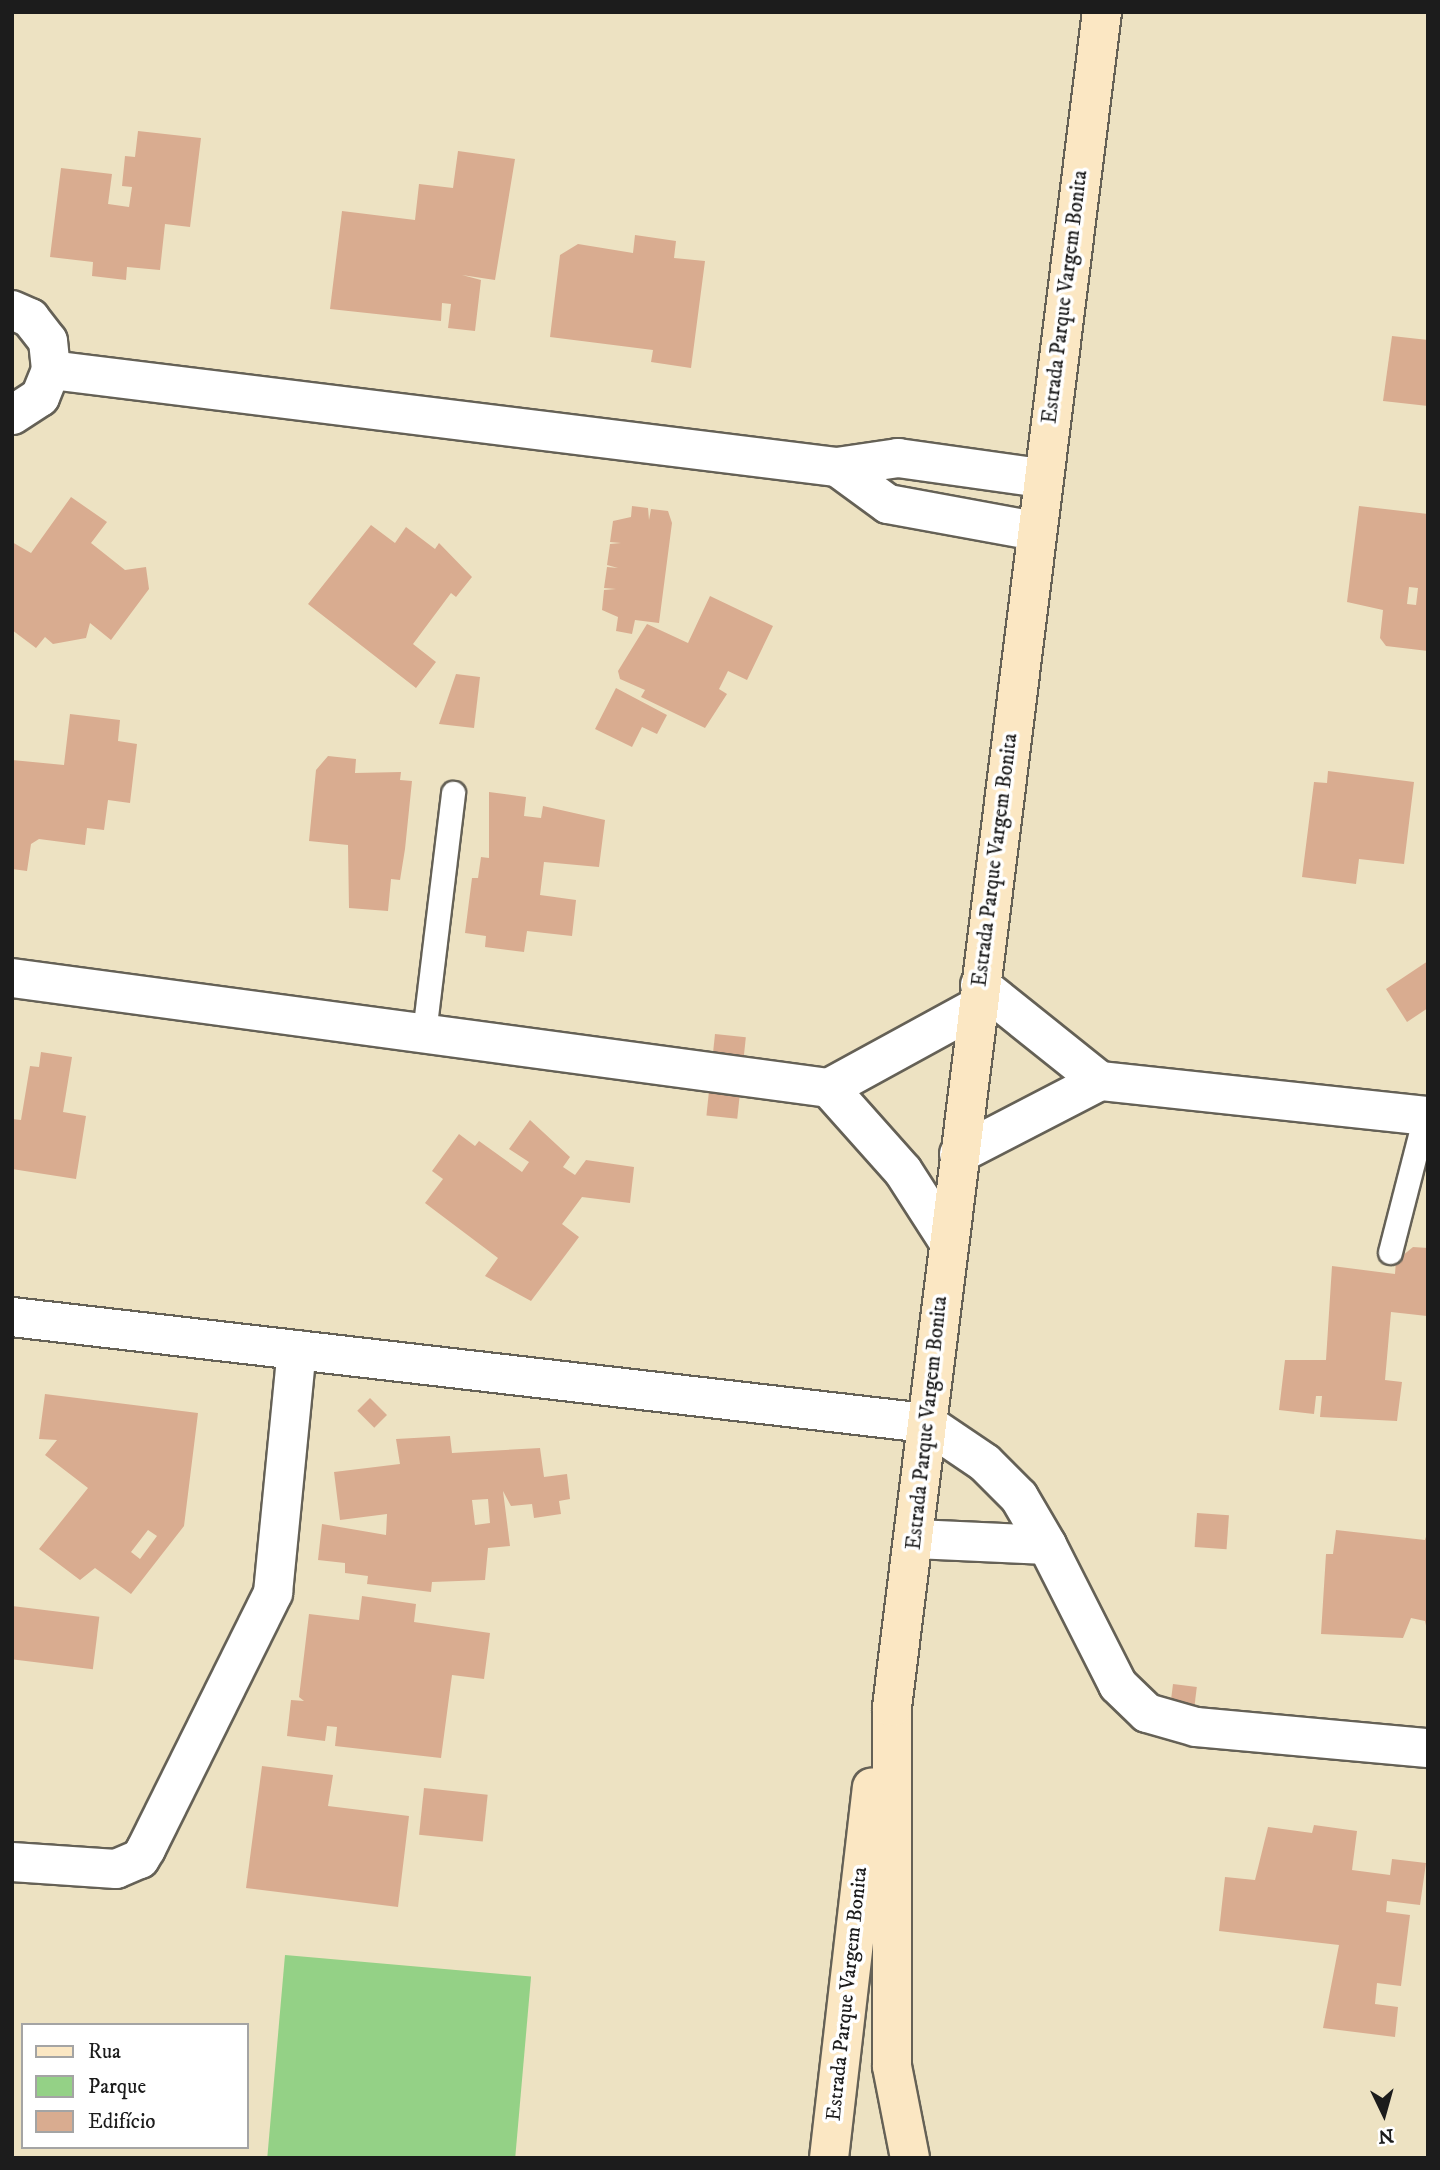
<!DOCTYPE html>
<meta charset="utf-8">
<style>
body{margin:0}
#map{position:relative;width:1440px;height:2170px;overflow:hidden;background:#ede2c2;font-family:"IM FELL DW Pica",serif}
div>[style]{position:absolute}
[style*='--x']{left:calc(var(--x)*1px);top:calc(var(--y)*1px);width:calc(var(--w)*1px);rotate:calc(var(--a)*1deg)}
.green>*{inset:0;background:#94d186;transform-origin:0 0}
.building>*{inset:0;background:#d9ac90;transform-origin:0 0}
.roads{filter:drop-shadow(2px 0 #656156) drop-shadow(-2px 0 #656156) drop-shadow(0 2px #656156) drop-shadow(0 -2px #656156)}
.service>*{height:23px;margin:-11.5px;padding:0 11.5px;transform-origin:11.5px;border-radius:11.5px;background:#fff}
.minor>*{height:38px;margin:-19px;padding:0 19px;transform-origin:19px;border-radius:19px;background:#fff}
.secondary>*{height:38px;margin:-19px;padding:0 19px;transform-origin:19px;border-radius:19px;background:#fbe7c3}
span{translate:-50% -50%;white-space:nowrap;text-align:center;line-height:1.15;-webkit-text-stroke:7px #fff;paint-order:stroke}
.street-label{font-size:21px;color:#1c1c1c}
.frame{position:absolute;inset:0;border:14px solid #1c1c1c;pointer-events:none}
.legend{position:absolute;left:21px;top:2023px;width:228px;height:126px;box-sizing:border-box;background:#fff;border:2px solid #a4a4a4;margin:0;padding:9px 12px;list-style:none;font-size:21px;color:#1c1c1c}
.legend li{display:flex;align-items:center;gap:14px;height:35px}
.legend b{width:35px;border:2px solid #a4a4a4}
.north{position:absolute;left:1349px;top:2079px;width:70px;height:70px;-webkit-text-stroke:5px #fff;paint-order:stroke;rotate:175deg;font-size:19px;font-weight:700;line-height:28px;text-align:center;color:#1c1c1c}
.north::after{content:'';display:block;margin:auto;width:24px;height:32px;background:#1c1c1c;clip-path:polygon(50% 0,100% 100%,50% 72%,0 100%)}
</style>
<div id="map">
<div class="green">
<i style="left:285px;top:1955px;width:247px;height:204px;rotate:5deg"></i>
</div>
<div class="building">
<i style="clip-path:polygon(138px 131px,201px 138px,190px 227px,165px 224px,160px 270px,127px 267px,126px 280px,92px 276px,93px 262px,50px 257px,61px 168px,112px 174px,108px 204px,129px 207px,132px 187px,122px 186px,125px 156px,135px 157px)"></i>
<i style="clip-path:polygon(458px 151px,515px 159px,495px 280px,462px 275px,481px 280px,475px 331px,448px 328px,451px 304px,442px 303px,441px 321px,330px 309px,342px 211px,415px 220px,419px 184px,453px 188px)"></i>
<i style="clip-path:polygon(635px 235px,676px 241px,674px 258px,705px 261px,691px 368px,651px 362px,653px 350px,550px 337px,560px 255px,578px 244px,633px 253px)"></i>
<i style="clip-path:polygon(1392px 336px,1428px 340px,1428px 406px,1383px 401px)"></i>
<i style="clip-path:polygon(71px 497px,107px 522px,91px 543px,125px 570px,146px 567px,149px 589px,111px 640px,90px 623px,86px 638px,53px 644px,45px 637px,36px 648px,12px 630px,12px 542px,31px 553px)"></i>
<i style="clip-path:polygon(632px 506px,648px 508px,649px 520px,651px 509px,668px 511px,672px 523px,659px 623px,635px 620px,632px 634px,616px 631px,618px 617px,602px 610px,604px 590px,616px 589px,604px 588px,607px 567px,618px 568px,607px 565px,610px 544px,621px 543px,610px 542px,613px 521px,631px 517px)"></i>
<i style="clip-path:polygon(evenodd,1359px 506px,1428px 514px,1428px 651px,1386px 646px,1380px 638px,1383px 610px,1347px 602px,1359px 506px,1409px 587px,1418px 588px,1416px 605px,1407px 604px,1409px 587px)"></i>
<i style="clip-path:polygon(371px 525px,395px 543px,406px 527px,435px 549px,439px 543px,472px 577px,456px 597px,451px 593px,413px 644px,436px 662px,416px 688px,308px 604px)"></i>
<i style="clip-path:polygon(710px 596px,773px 626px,747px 680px,728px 671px,719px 689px,727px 694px,705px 728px,641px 697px,645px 690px,620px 679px,618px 671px,647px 624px,688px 643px)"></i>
<i style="clip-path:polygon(456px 674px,480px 677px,474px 728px,439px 724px)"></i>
<i style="clip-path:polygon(616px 688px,667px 715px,657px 734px,642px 727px,632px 747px,595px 729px)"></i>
<i style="clip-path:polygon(70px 714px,120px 720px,118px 741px,137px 744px,130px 803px,108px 800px,104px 830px,87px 828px,85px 845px,39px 839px,31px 844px,27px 871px,12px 869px,12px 760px,64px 765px)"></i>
<i style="clip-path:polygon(328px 756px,356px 759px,355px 773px,401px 772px,400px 780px,412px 781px,405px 849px,400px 880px,391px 879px,388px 911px,349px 908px,348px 845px,309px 841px,316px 770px)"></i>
<i style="clip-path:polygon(1328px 771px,1414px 782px,1404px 864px,1359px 859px,1356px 884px,1302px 877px,1314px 782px,1327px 783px)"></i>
<i style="clip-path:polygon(489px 792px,526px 797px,524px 816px,541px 818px,543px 806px,605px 820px,599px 867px,544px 862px,540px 895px,576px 900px,572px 936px,527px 931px,524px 952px,485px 947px,486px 936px,465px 933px,472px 878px,478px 878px,481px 857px,489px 858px)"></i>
<i style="clip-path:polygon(1428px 961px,1428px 1008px,1407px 1022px,1386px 989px)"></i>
<i style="left:715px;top:1034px;width:31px;height:82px;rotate:6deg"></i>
<i style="clip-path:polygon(41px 1052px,72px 1057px,63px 1112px,86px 1116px,76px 1179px,12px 1169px,12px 1119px,21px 1120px,30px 1066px,39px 1067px)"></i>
<i style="clip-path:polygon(530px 1120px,570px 1157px,563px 1167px,575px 1175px,586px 1160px,634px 1167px,630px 1203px,582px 1197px,562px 1224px,579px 1237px,531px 1301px,485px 1276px,498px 1258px,425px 1203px,443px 1179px,432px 1171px,459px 1134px,475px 1146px,479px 1141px,522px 1172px,529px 1162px,509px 1149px)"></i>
<i style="clip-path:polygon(1413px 1247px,1428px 1248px,1428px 1307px,1427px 1316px,1391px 1312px,1385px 1380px,1402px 1382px,1397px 1421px,1320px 1417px,1322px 1396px,1316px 1396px,1314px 1414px,1279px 1410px,1285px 1360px,1326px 1360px,1332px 1266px,1395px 1274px,1396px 1261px)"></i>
<i style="clip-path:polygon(evenodd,45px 1394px,198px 1413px,184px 1526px,131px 1594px,95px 1568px,80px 1580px,39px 1549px,88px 1488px,45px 1455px,57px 1440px,39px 1439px,45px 1394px,148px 1530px,157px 1536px,140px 1559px,131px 1552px,148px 1530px)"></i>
<i style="left:370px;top:1398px;width:24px;height:18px;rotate:45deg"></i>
<i style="clip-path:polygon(evenodd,450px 1436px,452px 1453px,540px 1448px,544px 1477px,567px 1474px,570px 1499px,559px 1501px,561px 1514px,534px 1518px,532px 1504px,511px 1506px,503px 1491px,510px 1546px,488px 1548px,485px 1580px,432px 1582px,431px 1592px,367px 1584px,368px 1576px,345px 1573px,345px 1563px,318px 1560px,322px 1524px,386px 1535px,387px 1514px,340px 1520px,334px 1472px,400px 1464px,396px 1439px,450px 1436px,488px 1499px,490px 1523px,475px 1525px,472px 1500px,488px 1499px)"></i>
<i style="left:1197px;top:1513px;width:32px;height:34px;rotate:4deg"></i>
<i style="clip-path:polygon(1336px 1530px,1425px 1540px,1428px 1530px,1428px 1635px,1425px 1621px,1411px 1618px,1403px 1638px,1321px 1634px,1326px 1554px,1333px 1554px)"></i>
<i style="clip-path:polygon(362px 1596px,416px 1604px,414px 1622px,490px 1633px,484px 1679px,452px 1675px,441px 1758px,335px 1746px,337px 1727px,327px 1726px,325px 1741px,287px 1736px,291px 1700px,304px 1701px,299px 1697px,309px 1614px,359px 1620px)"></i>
<i style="left:12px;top:1606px;width:88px;height:53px;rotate:7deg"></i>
<i style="left:1173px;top:1684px;width:24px;height:34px;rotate:7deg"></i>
<i style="clip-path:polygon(262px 1766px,333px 1775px,328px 1806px,409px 1816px,398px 1907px,246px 1888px)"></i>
<i style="left:424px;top:1788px;width:64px;height:47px;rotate:6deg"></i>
<i style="clip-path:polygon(1314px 1825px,1357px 1831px,1352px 1870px,1390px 1875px,1392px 1859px,1426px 1863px,1420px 1905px,1387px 1901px,1386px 1912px,1410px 1915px,1401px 1986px,1377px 1983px,1375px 2004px,1398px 2007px,1395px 2037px,1323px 2028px,1339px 1945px,1219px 1931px,1225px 1877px,1255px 1880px,1268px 1827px,1312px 1833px)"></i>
</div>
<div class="roads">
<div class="service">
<i style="--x:424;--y:1033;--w:242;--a:-83.1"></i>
<i style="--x:1390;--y:1252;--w:140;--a:-75.6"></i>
</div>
<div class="minor">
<i style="--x:12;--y:310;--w:20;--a:24"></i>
<i style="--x:30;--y:318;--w:29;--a:52"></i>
<i style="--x:48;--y:341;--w:29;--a:84"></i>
<i style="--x:51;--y:370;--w:29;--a:112"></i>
<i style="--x:40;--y:397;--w:33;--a:147"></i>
<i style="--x:51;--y:370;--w:792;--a:7.04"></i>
<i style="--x:837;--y:467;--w:62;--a:-8.4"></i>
<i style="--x:898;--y:458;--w:144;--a:8"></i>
<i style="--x:837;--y:467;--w:63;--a:36"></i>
<i style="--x:888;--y:504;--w:149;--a:10.4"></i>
<i style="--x:12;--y:978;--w:824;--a:7.67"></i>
<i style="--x:829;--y:1088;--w:169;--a:-28.7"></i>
<i style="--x:980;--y:985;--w:154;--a:38.7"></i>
<i style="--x:1100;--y:1081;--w:330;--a:6.1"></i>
<i style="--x:829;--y:1088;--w:111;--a:48.3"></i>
<i style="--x:903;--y:1171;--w:83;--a:57.3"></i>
<i style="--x:959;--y:1154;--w:159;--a:-27.4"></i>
<i style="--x:12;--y:1317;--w:920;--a:6.62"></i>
<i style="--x:926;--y:1423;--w:71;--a:34.1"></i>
<i style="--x:985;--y:1463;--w:48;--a:45"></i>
<i style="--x:1019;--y:1497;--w:56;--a:59.7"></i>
<i style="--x:915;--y:1539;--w:132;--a:2.6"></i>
<i style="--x:1047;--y:1545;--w:157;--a:63.1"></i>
<i style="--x:1118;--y:1685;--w:40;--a:44"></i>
<i style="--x:1147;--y:1713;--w:51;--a:15.9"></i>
<i style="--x:1196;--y:1727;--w:233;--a:5.2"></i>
<i style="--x:12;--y:1862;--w:104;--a:3.9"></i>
<i style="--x:116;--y:1869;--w:26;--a:-23"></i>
<i style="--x:140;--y:1859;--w:12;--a:-59"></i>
<i style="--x:146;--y:1849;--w:286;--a:-63.6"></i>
<i style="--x:273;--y:1593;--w:244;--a:-84.4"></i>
</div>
<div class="secondary">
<i style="--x:829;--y:2158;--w:373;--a:-83.4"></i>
<i style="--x:910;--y:2158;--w:94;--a:-101.1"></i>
<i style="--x:892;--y:2066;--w:359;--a:-90"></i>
<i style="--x:892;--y:1707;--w:1708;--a:-82.94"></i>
</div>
</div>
<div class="street-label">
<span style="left:1065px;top:297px;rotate:-83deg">Estrada Parque Vargem Bonita</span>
<span style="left:995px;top:860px;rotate:-83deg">Estrada Parque Vargem Bonita</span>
<span style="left:927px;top:1423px;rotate:-84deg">Estrada Parque Vargem Bonita</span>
<span style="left:847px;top:1994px;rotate:-84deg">Estrada Parque Vargem Bonita</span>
</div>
<div class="frame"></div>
<ul class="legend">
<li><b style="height:9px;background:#fbe7c3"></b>Rua</li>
<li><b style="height:19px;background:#94d186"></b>Parque</li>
<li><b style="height:19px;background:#d9ac90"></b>Edifício</li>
</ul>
<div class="north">N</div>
</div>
